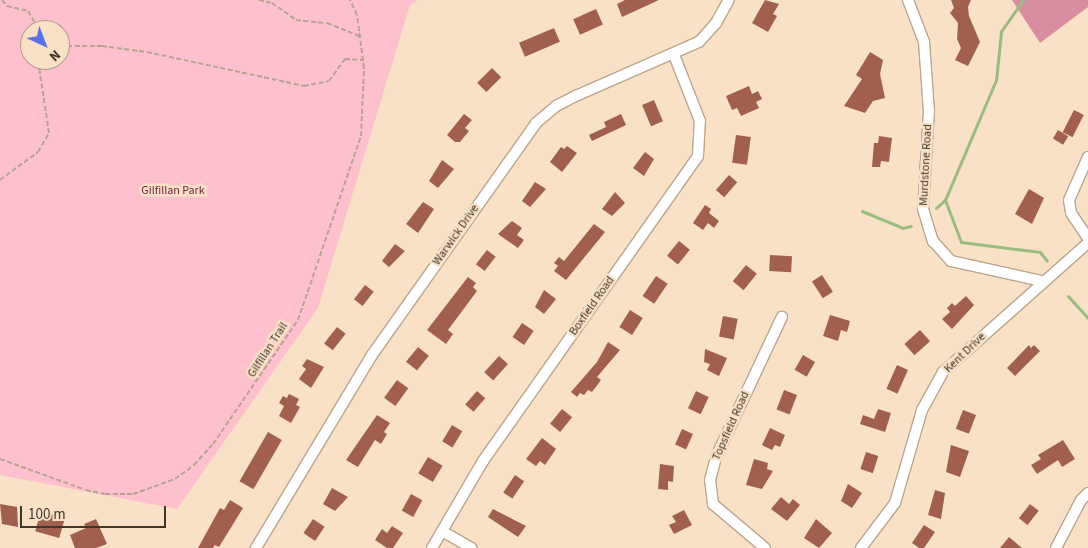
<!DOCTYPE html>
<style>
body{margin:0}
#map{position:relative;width:1088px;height:548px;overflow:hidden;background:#f9e1c7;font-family:"Source Sans 3",sans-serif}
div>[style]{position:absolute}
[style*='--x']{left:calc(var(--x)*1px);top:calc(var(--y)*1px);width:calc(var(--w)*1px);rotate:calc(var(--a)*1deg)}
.green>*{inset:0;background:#ffc0cd}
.forest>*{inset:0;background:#d78f9f}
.stream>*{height:3px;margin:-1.5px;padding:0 1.5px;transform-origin:1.5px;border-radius:1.5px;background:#9bbc7f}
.building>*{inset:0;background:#a1604e;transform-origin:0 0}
.path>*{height:2px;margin-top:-1px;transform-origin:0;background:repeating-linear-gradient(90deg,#b6a38f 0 5px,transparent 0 7.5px)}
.roads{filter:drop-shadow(1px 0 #bca58c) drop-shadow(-1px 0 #bca58c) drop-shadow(0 1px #bca58c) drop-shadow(0 -1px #bca58c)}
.street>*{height:10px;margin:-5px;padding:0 5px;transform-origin:5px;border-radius:5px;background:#fff}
span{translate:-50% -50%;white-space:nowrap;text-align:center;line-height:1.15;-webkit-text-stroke:5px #f9e1c7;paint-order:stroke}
.street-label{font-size:12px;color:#3f352b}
.park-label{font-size:12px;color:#701c38}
.north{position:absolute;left:20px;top:20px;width:50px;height:50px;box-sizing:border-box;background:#f9e1c7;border:1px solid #af9c89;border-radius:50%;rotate:137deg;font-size:14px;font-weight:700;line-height:20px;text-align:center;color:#3f352b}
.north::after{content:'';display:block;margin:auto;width:18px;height:22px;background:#5773e9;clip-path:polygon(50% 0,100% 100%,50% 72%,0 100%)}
.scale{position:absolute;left:20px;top:506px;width:146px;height:22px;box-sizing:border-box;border:2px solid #3f352b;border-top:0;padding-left:6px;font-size:15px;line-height:18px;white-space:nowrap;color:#3f352b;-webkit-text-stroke:4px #f9e1c7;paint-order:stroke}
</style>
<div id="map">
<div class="green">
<i style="clip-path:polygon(evenodd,0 0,418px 0,410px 5px,318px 308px,177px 509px,0 475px,0 0,30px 30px,60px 30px,60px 60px,30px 60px,30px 30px)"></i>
</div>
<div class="forest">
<i style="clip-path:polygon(1012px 0,1088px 0,1088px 7px,1040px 43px)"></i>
</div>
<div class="stream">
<i style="--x:1023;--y:0;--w:39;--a:125"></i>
<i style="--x:1001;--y:32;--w:48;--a:95.9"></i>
<i style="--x:996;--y:80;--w:130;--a:113"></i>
<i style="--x:945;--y:200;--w:45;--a:69.1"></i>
<i style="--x:961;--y:242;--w:80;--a:7.2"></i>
<i style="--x:1040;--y:252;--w:11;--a:52"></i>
<i style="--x:936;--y:208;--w:12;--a:-42"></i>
<i style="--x:862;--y:211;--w:44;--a:22.5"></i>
<i style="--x:903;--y:228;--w:8;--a:-14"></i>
<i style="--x:1068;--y:296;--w:30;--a:48"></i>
</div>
<div class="building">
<i style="clip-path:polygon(625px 0,659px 0,622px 17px,617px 4px)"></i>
<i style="clip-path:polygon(765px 0,779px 4px,773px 14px,777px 16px,768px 32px,752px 23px)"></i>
<i style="clip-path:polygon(951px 0,971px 0,968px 7px,969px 16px,980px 42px,968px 66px,955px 60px,961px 48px,957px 39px,958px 23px,950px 13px,954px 8px)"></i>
<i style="left:596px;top:9px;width:17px;height:25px;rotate:66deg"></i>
<i style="left:554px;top:28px;width:15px;height:38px;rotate:67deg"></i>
<i style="clip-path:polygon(870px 52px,883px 60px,880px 74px,885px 98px,873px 101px,865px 113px,844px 106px,862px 79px,856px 75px)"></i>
<i style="left:492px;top:68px;width:13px;height:21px;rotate:45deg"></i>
<i style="clip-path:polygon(749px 86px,752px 94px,758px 91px,762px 99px,756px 102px,759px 108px,741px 116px,737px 108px,732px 110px,726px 96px)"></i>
<i style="left:654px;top:100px;width:23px;height:13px;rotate:67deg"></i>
<i style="left:1074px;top:110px;width:11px;height:25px;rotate:27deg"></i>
<i style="clip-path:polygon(464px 114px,472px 120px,465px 128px,469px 131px,460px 142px,455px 142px,447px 135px)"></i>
<i style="clip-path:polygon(621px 114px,626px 125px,592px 141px,589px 135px,606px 127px,604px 122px)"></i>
<i style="left:1058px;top:130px;width:12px;height:10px;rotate:31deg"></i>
<i style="left:736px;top:135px;width:15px;height:28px;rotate:8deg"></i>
<i style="clip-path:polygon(879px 136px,892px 138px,889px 162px,881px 161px,880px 167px,872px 167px,874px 143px,878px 143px)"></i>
<i style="clip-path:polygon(567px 146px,577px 153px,562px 172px,550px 162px,561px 147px,564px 149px)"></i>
<i style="clip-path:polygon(645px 152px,654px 159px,644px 176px,633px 168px)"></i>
<i style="clip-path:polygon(442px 160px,454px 169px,438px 188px,429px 181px)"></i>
<i style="left:729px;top:175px;width:11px;height:20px;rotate:41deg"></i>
<i style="clip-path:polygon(535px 182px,546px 189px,530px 207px,522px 201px)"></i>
<i style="clip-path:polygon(1029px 189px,1044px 198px,1032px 224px,1015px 214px)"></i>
<i style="clip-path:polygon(615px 192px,625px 203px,612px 216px,602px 209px)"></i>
<i style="clip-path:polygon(423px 202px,434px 209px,418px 233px,406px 224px)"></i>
<i style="clip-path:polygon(705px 205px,711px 209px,709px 213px,719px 221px,714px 228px,708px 223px,703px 230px,693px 223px)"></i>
<i style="clip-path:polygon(512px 221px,522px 228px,517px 235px,524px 240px,518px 248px,498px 234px)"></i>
<i style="clip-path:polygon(594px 224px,605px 232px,566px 280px,554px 271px,558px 266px,554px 263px,559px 257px,564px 261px)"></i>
<i style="left:679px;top:241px;width:14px;height:19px;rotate:39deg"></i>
<i style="clip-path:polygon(395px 244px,405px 251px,389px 267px,382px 261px)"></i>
<i style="left:487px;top:250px;width:11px;height:18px;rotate:38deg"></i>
<i style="left:770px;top:255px;width:22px;height:16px;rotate:3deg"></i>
<i style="left:746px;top:265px;width:14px;height:21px;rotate:39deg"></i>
<i style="left:822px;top:275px;width:20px;height:12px;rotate:57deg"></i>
<i style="left:656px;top:276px;width:14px;height:24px;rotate:34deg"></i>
<i style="clip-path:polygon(468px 277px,476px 283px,473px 287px,477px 291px,448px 330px,453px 334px,446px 344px,427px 330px)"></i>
<i style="left:365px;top:285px;width:11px;height:18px;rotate:38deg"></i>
<i style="clip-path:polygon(544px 290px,556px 299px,544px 314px,535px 307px)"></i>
<i style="clip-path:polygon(966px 296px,974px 305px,952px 329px,942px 319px,950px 312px,947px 308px,952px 303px,955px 306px)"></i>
<i style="left:630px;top:310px;width:15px;height:20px;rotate:32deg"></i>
<i style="clip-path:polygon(830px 315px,850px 321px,847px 332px,841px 330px,838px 341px,823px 336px)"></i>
<i style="left:723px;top:316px;width:15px;height:21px;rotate:11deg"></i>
<i style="left:522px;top:323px;width:14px;height:17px;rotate:34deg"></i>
<i style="left:337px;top:327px;width:11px;height:21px;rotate:38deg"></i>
<i style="left:920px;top:330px;width:15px;height:21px;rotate:48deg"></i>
<i style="clip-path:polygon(608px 342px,620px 350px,597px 377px,601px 380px,592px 392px,588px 390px,584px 395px,580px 393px,577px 397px,571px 392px,597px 362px)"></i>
<i style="clip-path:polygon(1029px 345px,1031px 348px,1034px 345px,1040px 351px,1015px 376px,1007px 368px)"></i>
<i style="left:418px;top:347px;width:14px;height:19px;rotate:39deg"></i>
<i style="clip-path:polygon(705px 349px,727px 358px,719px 376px,707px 370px,710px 364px,704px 362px)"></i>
<i style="left:803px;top:355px;width:14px;height:17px;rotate:30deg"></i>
<i style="left:499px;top:356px;width:12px;height:22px;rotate:42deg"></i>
<i style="clip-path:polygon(307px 359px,324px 367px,311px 388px,299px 379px,306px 369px,302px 366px)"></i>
<i style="left:897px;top:365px;width:12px;height:26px;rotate:24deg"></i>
<i style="left:397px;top:380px;width:14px;height:22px;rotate:36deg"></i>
<i style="left:784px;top:390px;width:14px;height:21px;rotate:21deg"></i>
<i style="left:477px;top:391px;width:11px;height:18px;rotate:41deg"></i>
<i style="left:696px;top:391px;width:14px;height:19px;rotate:25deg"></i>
<i style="clip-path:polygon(289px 394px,299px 399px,296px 405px,300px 407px,291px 423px,279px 416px,284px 406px,279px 403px,283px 396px,287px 398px)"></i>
<i style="left:562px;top:409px;width:13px;height:19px;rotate:39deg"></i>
<i style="clip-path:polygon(878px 409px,891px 413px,885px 432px,860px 424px,863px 415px,874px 419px)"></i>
<i style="left:963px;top:410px;width:14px;height:20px;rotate:21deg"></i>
<i style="clip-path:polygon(377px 415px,390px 423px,384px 432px,387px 434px,381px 444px,375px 440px,358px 467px,346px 460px)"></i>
<i style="left:452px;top:425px;width:12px;height:19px;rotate:31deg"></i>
<i style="clip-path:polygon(770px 428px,785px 435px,780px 447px,775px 445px,772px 450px,762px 445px)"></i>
<i style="left:682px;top:429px;width:12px;height:17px;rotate:24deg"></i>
<i style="left:268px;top:432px;width:16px;height:57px;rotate:30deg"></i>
<i style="clip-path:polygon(542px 438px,556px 449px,545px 465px,540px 461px,536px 466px,526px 459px)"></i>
<i style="clip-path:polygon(1063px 440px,1075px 459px,1062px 467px,1058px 460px,1037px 474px,1031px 465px,1041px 459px,1038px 455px)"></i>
<i style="clip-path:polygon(951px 445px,969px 451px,960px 477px,946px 472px)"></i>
<i style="left:866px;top:452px;width:13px;height:18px;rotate:18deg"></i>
<i style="left:428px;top:457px;width:17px;height:19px;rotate:31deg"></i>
<i style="clip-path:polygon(754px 459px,768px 463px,767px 469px,773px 471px,762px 489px,746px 485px)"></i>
<i style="clip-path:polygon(660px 464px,674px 466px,673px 482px,668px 481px,668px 490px,658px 489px)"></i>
<i style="left:515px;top:475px;width:11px;height:21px;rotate:34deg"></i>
<i style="clip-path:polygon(848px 484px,862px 493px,852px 508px,841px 501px)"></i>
<i style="clip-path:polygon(332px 488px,348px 497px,335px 511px,323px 504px)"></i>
<i style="clip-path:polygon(935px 490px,945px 493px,941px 519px,928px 515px)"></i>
<i style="left:411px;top:494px;width:13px;height:19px;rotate:29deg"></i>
<i style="clip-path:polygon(781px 497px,789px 504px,793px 499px,800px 505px,787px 521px,771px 509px)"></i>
<i style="clip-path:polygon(230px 500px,243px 508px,219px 547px,215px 545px,213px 548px,198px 548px,220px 508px,224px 510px)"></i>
<i style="clip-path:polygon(0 504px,17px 507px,18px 527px,2px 524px)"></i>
<i style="left:1030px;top:504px;width:11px;height:18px;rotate:38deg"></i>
<i style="clip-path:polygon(493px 509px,526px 526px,518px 537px,488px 517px)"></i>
<i style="clip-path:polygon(684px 510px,692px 525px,674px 534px,669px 525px,676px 522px,672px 516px)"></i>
<i style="left:41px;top:511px;width:25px;height:21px;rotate:16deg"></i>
<i style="clip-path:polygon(96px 519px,107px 544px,96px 548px,75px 548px,70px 535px,86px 528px,84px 524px)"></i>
<i style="left:313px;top:519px;width:14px;height:17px;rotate:34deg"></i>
<i style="clip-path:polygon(816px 519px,832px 533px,819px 548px,804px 538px)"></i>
<i style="clip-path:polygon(924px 525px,935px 532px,924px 548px,919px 548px,912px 543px)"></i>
<i style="clip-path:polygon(392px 526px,403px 533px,393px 548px,387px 548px,375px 540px,382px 529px,387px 533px)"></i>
<i style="clip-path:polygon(1009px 537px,1022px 548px,1000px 548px)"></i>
</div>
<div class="path">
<i style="--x:2;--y:0;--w:8;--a:50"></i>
<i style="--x:7;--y:6;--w:22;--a:13"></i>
<i style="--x:28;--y:11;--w:22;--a:60"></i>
<i style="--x:259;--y:0;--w:13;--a:13"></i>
<i style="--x:272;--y:3;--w:29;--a:35"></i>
<i style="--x:296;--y:20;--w:31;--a:6"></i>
<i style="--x:327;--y:23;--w:35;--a:22"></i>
<i style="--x:60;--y:46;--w:42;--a:0"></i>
<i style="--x:102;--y:46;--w:45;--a:7.6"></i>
<i style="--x:147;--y:52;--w:161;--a:12.2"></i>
<i style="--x:304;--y:86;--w:25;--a:-11"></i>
<i style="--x:329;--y:81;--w:27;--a:-54"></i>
<i style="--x:345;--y:59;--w:18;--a:3"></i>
<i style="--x:0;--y:180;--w:47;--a:-36.4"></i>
<i style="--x:38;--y:152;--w:22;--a:-60"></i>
<i style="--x:49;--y:133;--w:67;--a:-98.6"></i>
<i style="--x:39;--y:67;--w:8;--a:-67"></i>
<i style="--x:0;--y:459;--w:91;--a:19.8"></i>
<i style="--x:86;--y:490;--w:19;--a:12"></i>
<i style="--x:105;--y:494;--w:28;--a:0"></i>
<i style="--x:133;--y:494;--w:45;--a:-19.7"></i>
<i style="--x:175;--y:479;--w:24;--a:-36"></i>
<i style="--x:194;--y:465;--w:28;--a:-48"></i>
<i style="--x:213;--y:444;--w:150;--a:-55.6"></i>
<i style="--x:298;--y:320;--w:194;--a:-71.1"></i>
<i style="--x:361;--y:136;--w:68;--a:-87.5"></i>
<i style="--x:364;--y:68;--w:53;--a:-97.5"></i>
<i style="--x:357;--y:15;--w:17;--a:-115"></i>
</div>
<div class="roads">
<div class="street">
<i style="--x:908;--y:0;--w:45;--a:69.1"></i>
<i style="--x:924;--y:42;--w:69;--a:85.9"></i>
<i style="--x:929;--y:111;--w:98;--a:93.5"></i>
<i style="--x:923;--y:209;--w:34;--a:73"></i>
<i style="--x:933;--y:241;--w:27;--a:48"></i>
<i style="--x:951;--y:261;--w:93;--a:12.4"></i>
<i style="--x:1088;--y:157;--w:47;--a:113.8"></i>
<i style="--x:1069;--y:200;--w:13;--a:81"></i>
<i style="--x:1071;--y:213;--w:30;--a:56"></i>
<i style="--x:442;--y:531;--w:34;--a:30"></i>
<i style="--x:256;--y:548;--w:225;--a:-59"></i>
<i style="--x:372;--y:355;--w:284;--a:-54.7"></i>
<i style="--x:536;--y:123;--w:26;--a:-40"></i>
<i style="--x:556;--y:106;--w:25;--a:-27"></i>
<i style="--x:578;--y:95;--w:132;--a:-23.7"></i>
<i style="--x:699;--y:42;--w:25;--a:-48"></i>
<i style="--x:716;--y:23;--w:26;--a:-61"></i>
<i style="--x:432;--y:548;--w:101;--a:-59.6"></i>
<i style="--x:483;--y:461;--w:373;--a:-54.8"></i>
<i style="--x:698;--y:156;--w:35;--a:-87"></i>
<i style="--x:700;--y:121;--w:71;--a:-111.5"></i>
<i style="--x:765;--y:548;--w:68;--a:-139.8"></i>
<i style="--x:713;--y:504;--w:24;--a:-97"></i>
<i style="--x:710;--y:480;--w:24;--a:-75"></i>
<i style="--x:716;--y:457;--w:155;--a:-64.8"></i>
<i style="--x:861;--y:548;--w:56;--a:-52.9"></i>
<i style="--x:895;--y:503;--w:97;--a:-73.8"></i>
<i style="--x:922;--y:410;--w:43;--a:-61.1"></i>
<i style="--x:943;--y:372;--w:194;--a:-41.7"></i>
<i style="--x:1056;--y:548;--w:54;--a:-62.5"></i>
<i style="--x:1081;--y:500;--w:10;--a:-45"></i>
</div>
</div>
<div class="street-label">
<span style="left:926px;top:165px;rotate:-87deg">Murdstone Road</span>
<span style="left:456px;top:235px;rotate:-55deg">Warwick Drive</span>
<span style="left:592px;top:306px;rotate:-55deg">Boxfield Road</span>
<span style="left:268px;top:350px;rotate:-57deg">Gilfillan Trail</span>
<span style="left:965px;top:353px;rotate:-44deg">Kent Drive</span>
<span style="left:731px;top:426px;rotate:-66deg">Topsfield Road</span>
</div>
<div class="park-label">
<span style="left:173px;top:191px">Gilfillan Park</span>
</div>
<div class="north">N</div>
<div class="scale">100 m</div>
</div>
